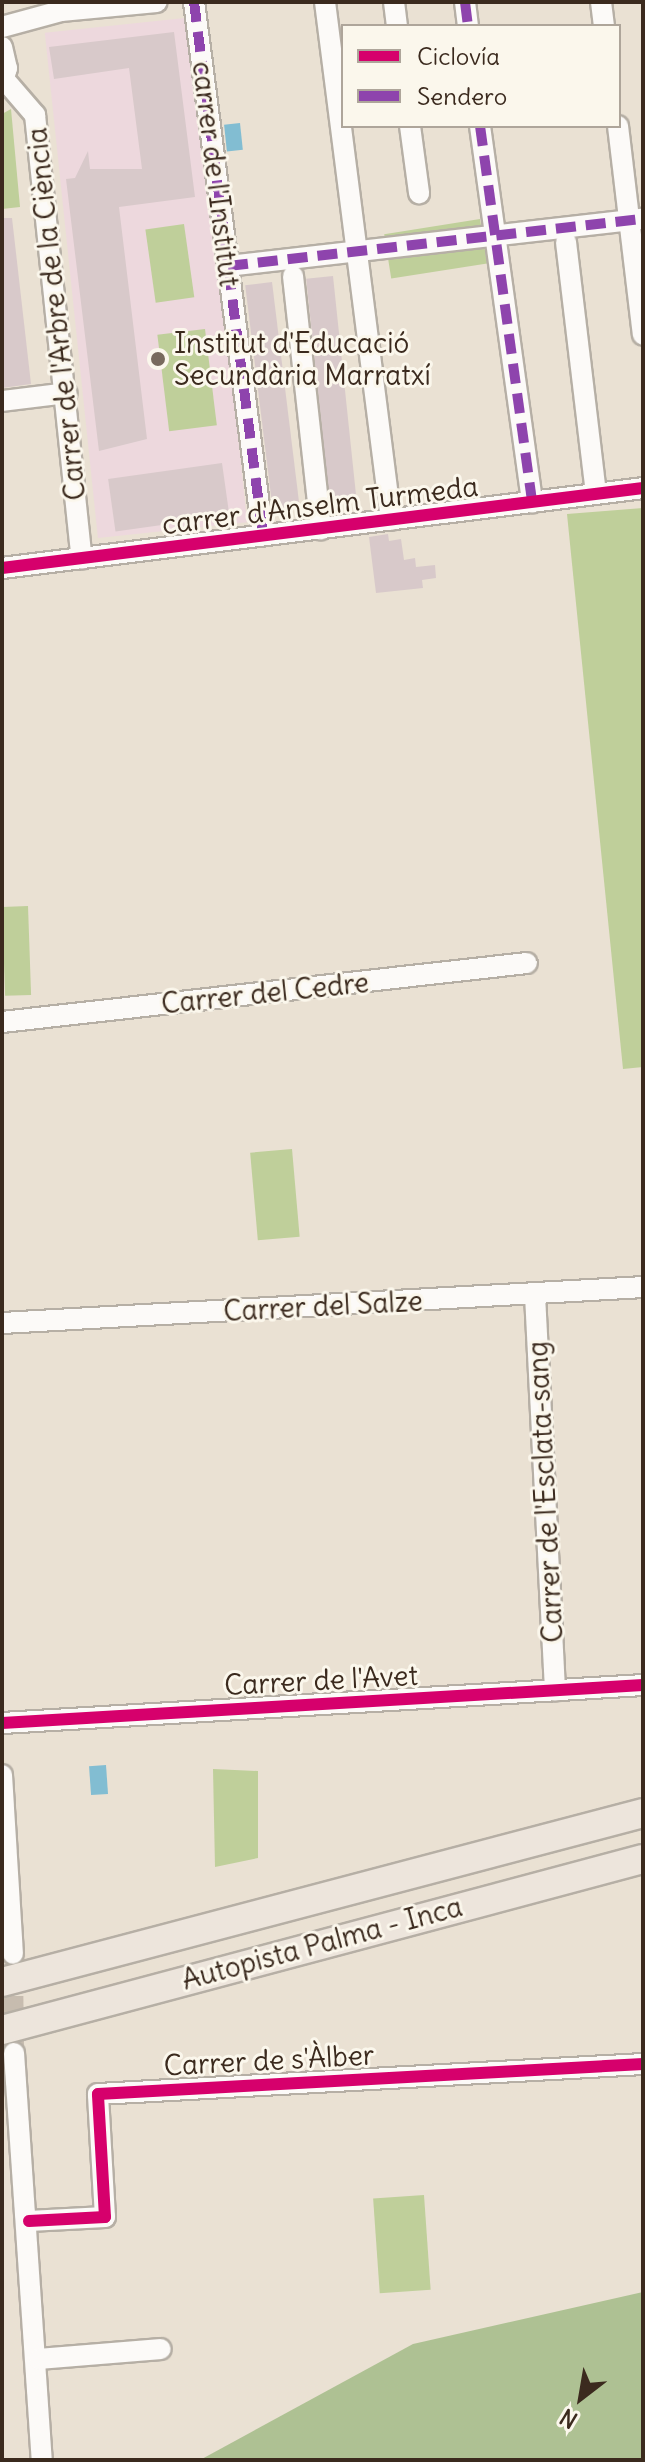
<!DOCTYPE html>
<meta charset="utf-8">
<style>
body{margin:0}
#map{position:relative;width:645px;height:2462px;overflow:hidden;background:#eae1d3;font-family:Delius,sans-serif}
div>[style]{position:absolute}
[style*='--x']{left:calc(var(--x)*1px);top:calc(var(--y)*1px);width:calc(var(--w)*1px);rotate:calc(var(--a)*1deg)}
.built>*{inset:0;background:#edd8dd;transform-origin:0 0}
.green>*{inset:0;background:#bfcf9a;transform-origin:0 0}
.forest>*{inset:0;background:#aec193}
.water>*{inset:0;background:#82bdd2;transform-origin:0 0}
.building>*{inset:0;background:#d8c9ca;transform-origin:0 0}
.minor-tunnel>*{height:20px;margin-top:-10px;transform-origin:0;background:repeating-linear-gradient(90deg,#c7bcaf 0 20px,transparent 0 30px)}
.roads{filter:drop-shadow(2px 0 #b6afa5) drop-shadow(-2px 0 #b6afa5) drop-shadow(0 2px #b6afa5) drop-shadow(0 -2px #b6afa5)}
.minor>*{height:20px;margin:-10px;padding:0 10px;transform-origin:10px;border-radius:10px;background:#fcfaf8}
.highway>*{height:28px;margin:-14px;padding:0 14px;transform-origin:14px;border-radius:14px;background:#ede5dc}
.quiet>*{height:10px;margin-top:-5px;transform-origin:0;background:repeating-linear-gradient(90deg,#8e44ad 0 20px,transparent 0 30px)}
.cycleway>*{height:12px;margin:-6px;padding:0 6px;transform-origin:6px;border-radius:6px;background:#d6006c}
.dots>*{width:22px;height:22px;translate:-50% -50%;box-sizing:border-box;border:4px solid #fbf7ec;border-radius:50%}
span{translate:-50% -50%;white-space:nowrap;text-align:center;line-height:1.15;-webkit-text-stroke:6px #fbf7ec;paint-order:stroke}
.street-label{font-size:28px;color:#3b2a1e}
.poi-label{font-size:28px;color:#3b2a1e}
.left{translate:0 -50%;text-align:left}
.frame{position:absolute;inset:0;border:4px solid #3b2a1e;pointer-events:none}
.legend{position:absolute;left:341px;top:24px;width:280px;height:104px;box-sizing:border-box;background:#fbf7ec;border:2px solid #aea59a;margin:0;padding:10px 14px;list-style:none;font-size:24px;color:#3b2a1e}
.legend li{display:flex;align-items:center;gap:16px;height:40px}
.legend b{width:40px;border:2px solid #aea59a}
.north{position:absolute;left:541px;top:2358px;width:80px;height:80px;-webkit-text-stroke:6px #fbf7ec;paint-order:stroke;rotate:211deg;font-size:22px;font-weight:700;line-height:32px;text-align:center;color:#3b2a1e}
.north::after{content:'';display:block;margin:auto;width:28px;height:36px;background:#3b2a1e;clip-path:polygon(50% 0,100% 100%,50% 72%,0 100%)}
</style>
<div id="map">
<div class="built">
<i style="left:194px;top:17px;width:508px;height:150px;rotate:84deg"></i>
</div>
<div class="green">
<i style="clip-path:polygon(11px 109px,20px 207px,2px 209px,2px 114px)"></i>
<i style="left:480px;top:219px;width:45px;height:97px;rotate:81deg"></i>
<i style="left:184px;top:224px;width:74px;height:39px;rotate:82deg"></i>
<i style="left:205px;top:329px;width:97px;height:48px;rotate:83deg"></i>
<i style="clip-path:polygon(643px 508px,643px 1067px,623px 1069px,567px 514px)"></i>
<i style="left:28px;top:906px;width:89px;height:26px;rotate:88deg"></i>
<i style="left:292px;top:1149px;width:88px;height:42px;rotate:85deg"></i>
<i style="clip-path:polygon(213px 1769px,258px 1771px,258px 1858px,215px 1867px)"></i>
<i style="left:424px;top:2195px;width:95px;height:51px;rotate:86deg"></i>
</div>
<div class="forest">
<i style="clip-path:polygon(643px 2292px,643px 2460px,200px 2460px,413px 2344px)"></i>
</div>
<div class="water">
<i style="left:240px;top:123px;width:27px;height:16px;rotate:84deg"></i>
<i style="left:106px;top:1765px;width:29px;height:17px;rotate:86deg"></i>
</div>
<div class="building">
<i style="clip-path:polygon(174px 32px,195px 197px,119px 207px,147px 439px,99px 451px,66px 179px,75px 178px,88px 151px,90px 169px,142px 169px,129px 68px,54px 79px,49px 47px)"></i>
<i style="clip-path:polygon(2px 218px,12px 218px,31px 384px,2px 388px)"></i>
<i style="left:333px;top:276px;width:223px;height:27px;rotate:84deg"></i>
<i style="left:272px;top:282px;width:227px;height:27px;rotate:83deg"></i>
<i style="left:222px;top:463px;width:53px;height:115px;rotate:82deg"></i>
<i style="clip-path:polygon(388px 534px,389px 541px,401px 539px,404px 560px,415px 558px,416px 567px,435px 565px,436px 578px,422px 580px,423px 588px,376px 593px,369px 537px)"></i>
</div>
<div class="minor-tunnel">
<i style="--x:13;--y:1966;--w:87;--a:89.3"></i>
</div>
<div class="roads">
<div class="minor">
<i style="--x:194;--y:2;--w:538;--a:82.64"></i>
<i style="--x:325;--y:2;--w:522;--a:82.74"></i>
<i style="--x:394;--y:2;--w:24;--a:83"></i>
<i style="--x:465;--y:2;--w:24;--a:83"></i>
<i style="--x:601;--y:2;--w:24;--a:83"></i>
<i style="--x:2;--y:27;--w:61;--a:-15.2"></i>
<i style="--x:61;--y:11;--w:96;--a:-5.4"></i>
<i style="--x:2;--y:47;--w:22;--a:77"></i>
<i style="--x:7;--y:68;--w:17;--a:107"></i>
<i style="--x:4;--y:79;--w:48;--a:49.3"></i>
<i style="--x:35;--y:115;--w:446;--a:84"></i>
<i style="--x:410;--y:126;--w:68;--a:82.3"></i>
<i style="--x:480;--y:126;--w:380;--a:82.1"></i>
<i style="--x:618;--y:126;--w:210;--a:83.2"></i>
<i style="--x:566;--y:242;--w:253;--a:83.2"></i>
<i style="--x:228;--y:266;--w:418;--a:-6.5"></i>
<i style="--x:293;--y:276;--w:255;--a:83.7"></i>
<i style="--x:2;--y:401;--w:65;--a:-7"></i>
<i style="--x:2;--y:568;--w:646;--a:-7.11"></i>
<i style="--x:2;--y:1022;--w:528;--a:-6.41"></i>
<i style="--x:535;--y:1295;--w:396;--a:87.1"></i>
<i style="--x:2;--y:1323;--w:642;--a:-3.21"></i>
<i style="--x:2;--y:1723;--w:642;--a:-3.39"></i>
<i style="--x:2;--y:1775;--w:179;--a:86.5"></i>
<i style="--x:14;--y:2053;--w:408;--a:86.1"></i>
<i style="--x:29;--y:2221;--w:76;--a:-3"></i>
<i style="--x:105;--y:2217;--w:123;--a:-93.3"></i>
<i style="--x:98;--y:2094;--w:546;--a:-3.15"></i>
<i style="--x:39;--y:2359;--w:122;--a:-4.7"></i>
</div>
<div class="highway">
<i style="--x:2;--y:1982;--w:663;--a:-14.77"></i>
<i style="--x:2;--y:2030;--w:663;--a:-14.94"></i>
</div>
</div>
<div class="quiet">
<i style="--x:194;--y:2;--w:538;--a:82.64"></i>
<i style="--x:465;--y:2;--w:24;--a:83"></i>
<i style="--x:480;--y:126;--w:380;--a:82.1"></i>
<i style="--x:228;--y:266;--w:418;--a:-6.5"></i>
<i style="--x:2;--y:1794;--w:1;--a:0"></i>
</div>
<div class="cycleway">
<i style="--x:2;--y:568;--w:646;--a:-7.11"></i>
<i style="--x:2;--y:1723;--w:642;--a:-3.39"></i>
<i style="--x:29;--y:2221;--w:76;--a:-3"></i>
<i style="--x:105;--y:2217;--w:123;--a:-93.3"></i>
<i style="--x:98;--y:2094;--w:546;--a:-3.15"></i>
</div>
<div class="dots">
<i style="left:158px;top:359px;background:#786a5d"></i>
</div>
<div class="street-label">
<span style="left:216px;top:174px;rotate:83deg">carrer de l'Institut</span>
<span style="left:56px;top:314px;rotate:-96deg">Carrer de l'Arbre de la Ciència</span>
<span style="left:320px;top:505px;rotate:-7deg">carrer d'Anselm Turmeda</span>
<span style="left:265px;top:993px;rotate:-6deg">Carrer del Cedre</span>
<span style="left:323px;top:1306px;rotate:-3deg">Carrer del Salze</span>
<span style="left:545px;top:1492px;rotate:-93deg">Carrer de l'Esclata-sang</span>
<span style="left:321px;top:1680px;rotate:-3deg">Carrer de l'Avet</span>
<span style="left:322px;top:1943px;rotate:-15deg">Autopista Palma - Inca</span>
<span style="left:269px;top:2060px;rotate:-3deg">Carrer de s'Àlber</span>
</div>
<div class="poi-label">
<span class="left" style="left:174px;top:359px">Institut d'Educació<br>Secundària Marratxí</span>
</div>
<div class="frame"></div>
<ul class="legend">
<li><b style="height:10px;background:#d6006c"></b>Ciclovía</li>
<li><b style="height:10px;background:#8e44ad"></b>Sendero</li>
</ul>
<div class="north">N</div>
</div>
